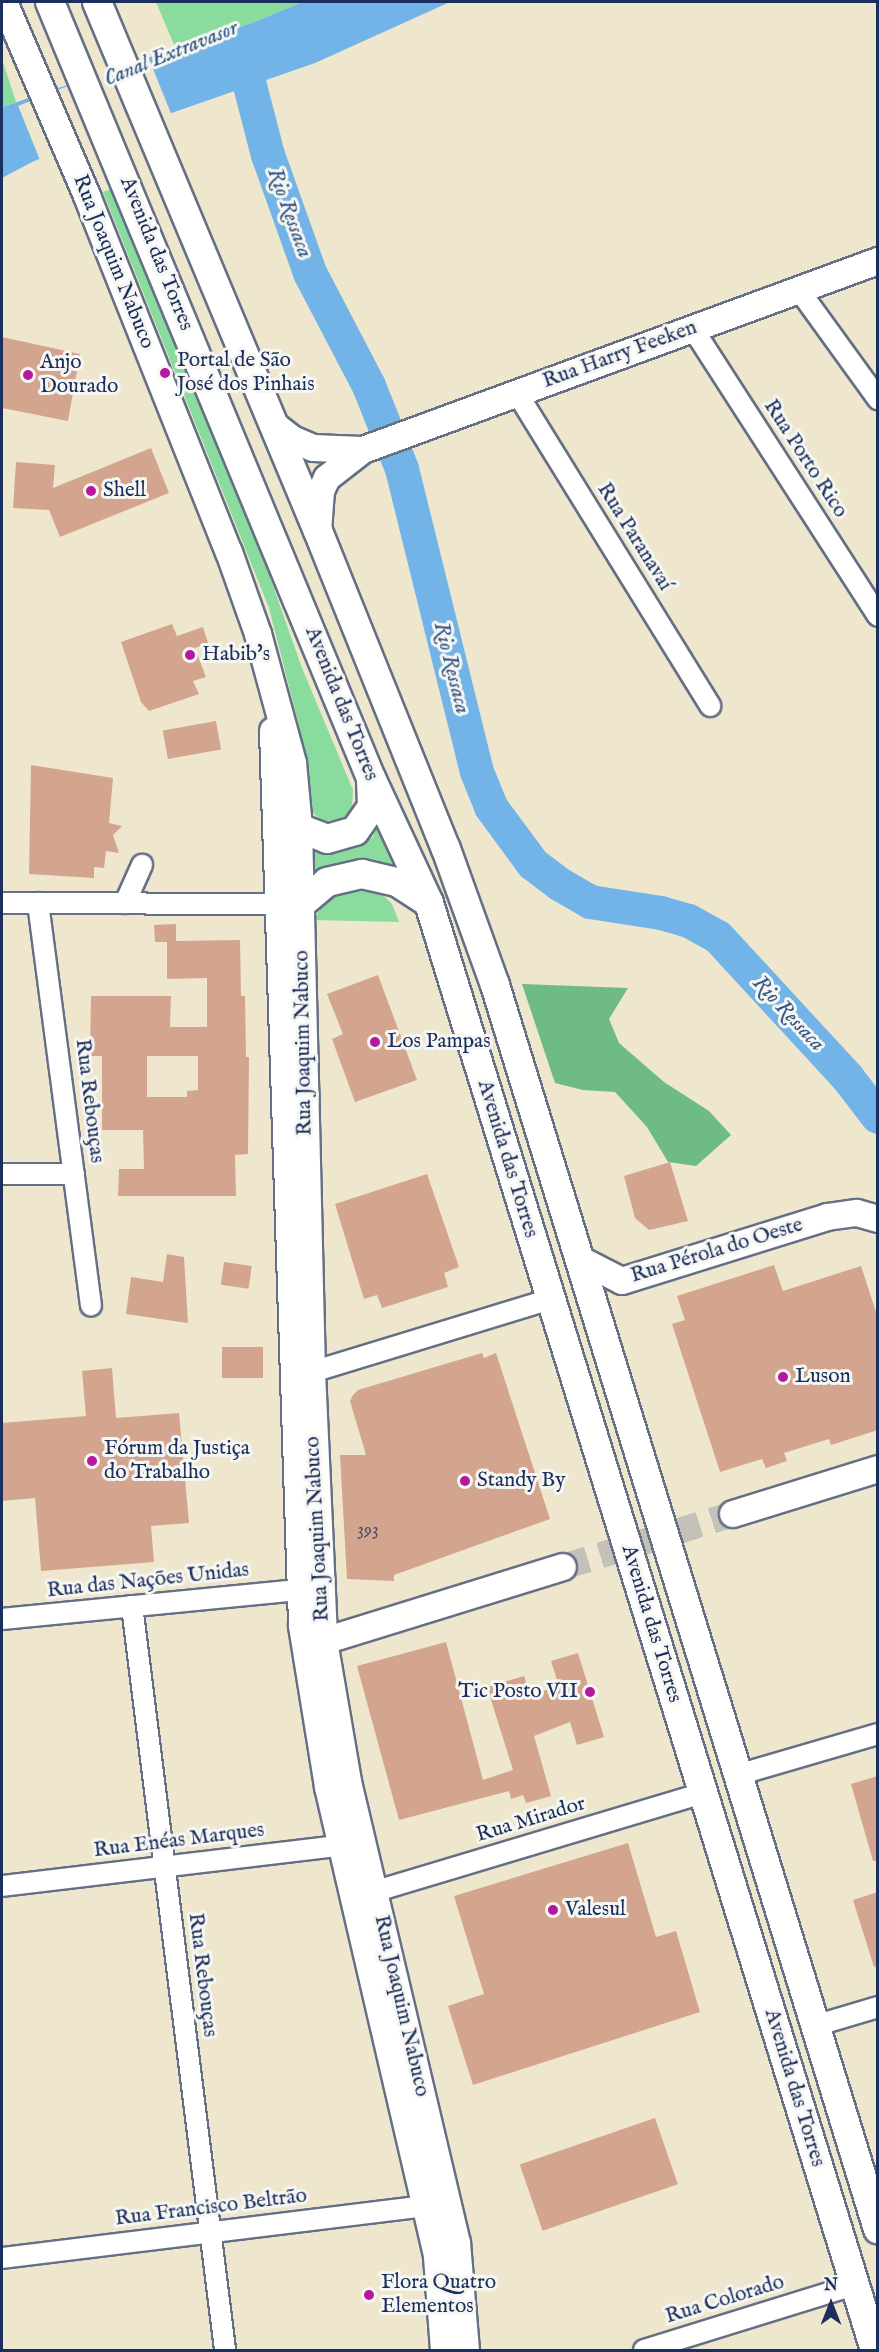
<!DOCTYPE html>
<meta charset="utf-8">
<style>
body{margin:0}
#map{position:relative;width:879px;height:2352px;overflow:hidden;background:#eee7ce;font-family:"IM FELL English",serif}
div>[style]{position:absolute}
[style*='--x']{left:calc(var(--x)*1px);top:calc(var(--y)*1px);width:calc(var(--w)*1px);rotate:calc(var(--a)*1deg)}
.green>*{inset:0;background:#89dc9d}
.forest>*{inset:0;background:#6ebc84}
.water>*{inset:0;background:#72b4e7}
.pier>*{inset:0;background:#eee7ce;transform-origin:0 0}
.river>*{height:34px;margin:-17px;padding:0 17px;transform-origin:17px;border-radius:17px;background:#72b4e7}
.building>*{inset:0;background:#d3a58e;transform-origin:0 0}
.major-tunnel>*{height:26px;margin-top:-13px;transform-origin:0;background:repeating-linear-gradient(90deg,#c4c2b8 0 26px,transparent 0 39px)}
.roads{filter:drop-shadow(2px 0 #656f85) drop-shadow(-2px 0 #656f85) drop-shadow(0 2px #656f85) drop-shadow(0 -2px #656f85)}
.minor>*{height:20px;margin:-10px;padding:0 10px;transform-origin:10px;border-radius:10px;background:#fff}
.major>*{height:26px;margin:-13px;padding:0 13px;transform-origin:13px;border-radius:13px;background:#fff}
.highway>*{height:28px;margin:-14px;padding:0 14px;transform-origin:14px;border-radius:14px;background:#fff}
.dots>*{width:16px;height:16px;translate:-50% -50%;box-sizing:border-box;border:3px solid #f6f6f2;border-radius:50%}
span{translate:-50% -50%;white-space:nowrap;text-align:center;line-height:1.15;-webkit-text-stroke:6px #f6f6f2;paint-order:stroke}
.number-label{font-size:18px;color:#494c6a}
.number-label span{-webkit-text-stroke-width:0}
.street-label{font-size:21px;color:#1b2f5e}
.poi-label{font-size:21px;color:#1b2f5e}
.left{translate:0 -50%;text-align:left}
.right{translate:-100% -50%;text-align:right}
.water-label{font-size:22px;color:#355787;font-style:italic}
.frame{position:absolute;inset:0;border:3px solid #1b2f5e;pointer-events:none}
.north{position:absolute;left:801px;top:2274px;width:60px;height:60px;-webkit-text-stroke:4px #f6f6f2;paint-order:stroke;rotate:0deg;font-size:16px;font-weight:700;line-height:24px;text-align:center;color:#1b2f5e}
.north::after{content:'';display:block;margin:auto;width:21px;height:27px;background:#1b2f5e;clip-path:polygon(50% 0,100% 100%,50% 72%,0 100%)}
</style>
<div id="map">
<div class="green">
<i style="clip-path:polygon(156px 2px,302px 2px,257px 21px,175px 47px)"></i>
<i style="clip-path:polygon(2px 59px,16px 102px,2px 107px)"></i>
<i style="clip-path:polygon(111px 189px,241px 495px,302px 668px,353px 790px,352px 809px,341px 820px,323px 821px,309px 810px,298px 722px,269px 608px,103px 192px)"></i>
<i style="clip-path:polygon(379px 818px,406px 879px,312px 882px,311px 845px,334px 849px,357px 846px,373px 837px)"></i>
<i style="clip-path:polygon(349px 887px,382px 894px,392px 904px,399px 922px,313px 920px,331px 894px)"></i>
</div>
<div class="forest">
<i style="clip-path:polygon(522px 984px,628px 988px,609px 1019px,619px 1043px,664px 1082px,709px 1111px,731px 1135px,696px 1166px,668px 1162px,647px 1127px,615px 1092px,583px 1090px,555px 1083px)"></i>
</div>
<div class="water">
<i style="clip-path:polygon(302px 2px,450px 2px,315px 63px,34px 161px,2px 178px,2px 107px,257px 21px)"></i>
</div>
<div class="pier">
<i style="left:147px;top:54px;width:66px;height:139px;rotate:68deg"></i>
</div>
<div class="river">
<i style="--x:240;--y:47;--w:112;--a:75.5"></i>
<i style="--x:268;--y:155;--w:125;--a:70.4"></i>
<i style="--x:310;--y:273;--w:127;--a:62.4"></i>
<i style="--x:369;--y:386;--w:89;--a:68.3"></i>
<i style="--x:402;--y:469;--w:312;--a:76.1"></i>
<i style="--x:477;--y:772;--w:38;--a:68"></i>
<i style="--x:491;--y:807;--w:71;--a:53.6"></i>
<i style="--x:533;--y:864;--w:35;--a:37"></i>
<i style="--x:561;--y:885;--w:34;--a:30"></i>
<i style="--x:590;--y:902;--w:72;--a:8.8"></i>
<i style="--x:661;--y:913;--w:29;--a:16"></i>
<i style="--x:689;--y:921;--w:33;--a:29"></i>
<i style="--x:718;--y:937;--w:192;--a:47.3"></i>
<i style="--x:848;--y:1078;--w:49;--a:52.4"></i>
</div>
<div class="building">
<i style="clip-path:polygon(2px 337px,80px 354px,68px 421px,2px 408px)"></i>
<i style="clip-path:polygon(151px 448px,169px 493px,60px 537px,49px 510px,13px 508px,16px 462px,55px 465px,53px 488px)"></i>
<i style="clip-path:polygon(172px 624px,177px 636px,203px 627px,208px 643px,195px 648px,206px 677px,193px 681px,199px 694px,149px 711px,141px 702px,121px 642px)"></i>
<i style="left:216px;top:721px;width:29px;height:54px;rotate:80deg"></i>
<i style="clip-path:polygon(31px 765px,113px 778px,109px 823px,122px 826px,113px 835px,119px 853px,106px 851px,104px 868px,94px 867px,94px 878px,29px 874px)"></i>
<i style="clip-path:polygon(evenodd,176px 924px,176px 941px,240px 940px,241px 996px,245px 996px,246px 1057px,249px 1057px,248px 1154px,235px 1155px,236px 1196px,118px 1196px,119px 1169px,144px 1169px,143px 1130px,102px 1130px,102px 1056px,90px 1056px,91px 996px,171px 996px,170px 1027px,207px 1027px,207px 978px,167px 979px,167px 942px,155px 942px,154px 925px,176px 924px,147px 1056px,198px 1056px,198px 1090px,187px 1091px,187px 1097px,147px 1097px,147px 1056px)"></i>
<i style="clip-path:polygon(378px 975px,417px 1080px,355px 1102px,332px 1039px,343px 1034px,327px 994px)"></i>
<i style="clip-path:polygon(670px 1162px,688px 1221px,649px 1230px,635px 1218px,624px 1176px)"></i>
<i style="clip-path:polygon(427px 1174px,459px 1267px,444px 1273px,448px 1287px,382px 1308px,377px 1295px,364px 1299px,335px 1204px)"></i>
<i style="clip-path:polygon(167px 1254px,184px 1257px,188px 1323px,126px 1314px,131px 1277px,163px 1282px)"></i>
<i style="left:224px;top:1262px;width:28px;height:23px;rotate:8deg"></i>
<i style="clip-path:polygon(774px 1265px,783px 1291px,861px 1266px,878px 1318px,878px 1430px,831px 1445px,829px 1439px,784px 1453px,787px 1461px,766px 1468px,762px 1459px,720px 1472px,672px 1324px,685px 1320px,677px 1296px)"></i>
<i style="left:222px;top:1347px;width:41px;height:31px"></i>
<i style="clip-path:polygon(482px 1353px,484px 1358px,496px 1353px,550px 1519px,394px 1575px,394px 1581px,347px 1579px,340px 1455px,366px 1455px,350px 1401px,353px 1395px,358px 1390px)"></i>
<i style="clip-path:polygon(112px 1368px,116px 1418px,179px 1413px,189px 1523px,151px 1526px,154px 1562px,41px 1571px,35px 1498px,2px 1501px,2px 1423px,86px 1416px,82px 1371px)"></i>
<i style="clip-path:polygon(446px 1642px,483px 1780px,513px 1770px,487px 1687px,524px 1676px,530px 1695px,559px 1686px,551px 1661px,578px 1653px,604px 1737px,577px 1745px,570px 1722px,534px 1736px,551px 1796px,526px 1803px,523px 1795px,511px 1799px,509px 1791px,399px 1820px,357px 1666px)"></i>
<i style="clip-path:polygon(878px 1776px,878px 1861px,873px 1861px,851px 1784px)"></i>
<i style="clip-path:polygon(628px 1843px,656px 1937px,676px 1931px,700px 2012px,473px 2085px,448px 2006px,484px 1994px,454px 1896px)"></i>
<i style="clip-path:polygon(878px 1892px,878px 1966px,874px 1967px,853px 1900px)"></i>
<i style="left:655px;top:2118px;width:70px;height:143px;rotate:71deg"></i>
</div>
<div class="major-tunnel">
<i style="--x:563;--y:1567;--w:178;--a:-17.3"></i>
</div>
<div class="roads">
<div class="minor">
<i style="--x:799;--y:290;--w:135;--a:54.1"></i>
<i style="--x:693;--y:329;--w:341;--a:57.2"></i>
<i style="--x:517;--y:393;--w:368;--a:58.3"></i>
<i style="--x:2;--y:903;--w:278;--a:0.2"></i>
<i style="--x:38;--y:903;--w:406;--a:82.5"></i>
<i style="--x:125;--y:903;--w:42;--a:-65.9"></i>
<i style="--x:2;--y:1174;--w:72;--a:0"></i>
<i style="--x:312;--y:1372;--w:250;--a:-17"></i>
<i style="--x:132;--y:1606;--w:750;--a:82.87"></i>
<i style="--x:2;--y:1619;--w:298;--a:-5.6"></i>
<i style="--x:737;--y:1775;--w:147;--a:-16.2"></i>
<i style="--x:2;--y:1886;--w:354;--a:-6.8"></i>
<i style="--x:373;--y:1892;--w:345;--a:-16.7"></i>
<i style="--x:814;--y:2026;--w:67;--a:-16.5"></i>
<i style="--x:2;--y:2258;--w:427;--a:-7"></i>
<i style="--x:644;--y:2350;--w:220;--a:-17.2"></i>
</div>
<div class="major">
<i style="--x:4;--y:2;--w:211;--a:66.8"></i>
<i style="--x:87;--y:196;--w:383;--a:68.3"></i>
<i style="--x:229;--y:552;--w:87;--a:70.5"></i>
<i style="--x:258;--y:634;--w:134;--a:74.8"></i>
<i style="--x:293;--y:763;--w:65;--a:84.7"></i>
<i style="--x:299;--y:828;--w:544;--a:88.63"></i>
<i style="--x:312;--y:1372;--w:269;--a:87.4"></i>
<i style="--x:324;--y:1641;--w:143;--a:80.3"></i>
<i style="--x:348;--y:1782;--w:474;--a:76.7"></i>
<i style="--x:457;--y:2243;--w:107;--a:85.2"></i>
<i style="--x:273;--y:424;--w:24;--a:38"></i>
<i style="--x:292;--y:439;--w:23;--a:23"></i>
<i style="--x:313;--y:448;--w:49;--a:2.3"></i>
<i style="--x:318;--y:531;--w:40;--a:-85.7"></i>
<i style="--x:321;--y:491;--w:14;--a:-65"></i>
<i style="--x:327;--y:478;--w:46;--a:-37.9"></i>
<i style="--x:363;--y:450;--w:549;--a:-20.15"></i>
<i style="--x:273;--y:731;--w:895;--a:88.14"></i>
<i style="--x:302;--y:1626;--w:163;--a:80.8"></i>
<i style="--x:328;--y:1787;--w:482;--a:76.9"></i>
<i style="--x:437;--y:2257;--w:93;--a:85.7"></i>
<i style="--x:581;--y:1260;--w:46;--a:27.1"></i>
<i style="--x:622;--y:1281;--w:215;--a:-17.3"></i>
<i style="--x:827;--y:1217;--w:30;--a:-8"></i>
<i style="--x:857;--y:1213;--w:22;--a:16"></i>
<i style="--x:733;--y:1514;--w:152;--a:-17.2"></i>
<i style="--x:324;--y:1641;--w:250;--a:-17.2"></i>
</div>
<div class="highway">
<i style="--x:50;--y:2;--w:840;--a:67.53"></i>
<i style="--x:371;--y:778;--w:138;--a:65.1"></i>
<i style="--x:429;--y:903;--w:1514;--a:72.87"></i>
<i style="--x:97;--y:2;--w:573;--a:67.33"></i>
<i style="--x:318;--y:531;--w:343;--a:68.1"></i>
<i style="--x:446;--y:849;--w:145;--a:70.2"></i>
<i style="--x:495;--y:985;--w:1302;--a:72.89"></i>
<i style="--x:299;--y:828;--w:30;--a:21"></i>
<i style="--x:327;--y:839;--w:29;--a:-16"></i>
<i style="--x:355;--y:831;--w:29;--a:-55"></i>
<i style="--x:372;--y:807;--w:27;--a:-92"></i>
<i style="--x:301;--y:904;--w:34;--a:-40"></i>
<i style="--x:327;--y:882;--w:36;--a:-13"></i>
<i style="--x:362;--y:874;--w:36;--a:13"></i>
<i style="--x:397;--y:882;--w:38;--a:33"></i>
</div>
</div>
<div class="dots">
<i style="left:165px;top:373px;background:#b5179e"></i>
<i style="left:28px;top:375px;background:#b5179e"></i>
<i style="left:91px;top:491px;background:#b5179e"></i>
<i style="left:190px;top:655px;background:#b5179e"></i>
<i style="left:375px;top:1042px;background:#b5179e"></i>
<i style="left:783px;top:1377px;background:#b5179e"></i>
<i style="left:92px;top:1461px;background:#b5179e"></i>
<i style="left:465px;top:1481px;background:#b5179e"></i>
<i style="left:590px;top:1692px;background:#b5179e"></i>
<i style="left:553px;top:1910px;background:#b5179e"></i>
<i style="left:369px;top:2295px;background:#b5179e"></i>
</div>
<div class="number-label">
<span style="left:368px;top:1531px">393</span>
</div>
<div class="street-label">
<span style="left:156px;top:254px;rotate:68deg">Avenida das Torres</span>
<span style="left:113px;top:262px;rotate:68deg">Rua Joaquim Nabuco</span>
<span style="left:620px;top:355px;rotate:-20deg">Rua Harry Feeken</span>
<span style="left:805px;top:459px;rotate:57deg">Rua Porto Rico</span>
<span style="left:634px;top:537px;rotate:58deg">Rua Paranavaí</span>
<span style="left:341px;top:704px;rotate:68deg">Avenida das Torres</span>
<span style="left:304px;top:1043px;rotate:-91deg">Rua Joaquim Nabuco</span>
<span style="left:89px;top:1101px;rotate:83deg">Rua Rebouças</span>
<span style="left:507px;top:1159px;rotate:73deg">Avenida das Torres</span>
<span style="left:717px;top:1251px;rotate:-17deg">Rua Pérola do Oeste</span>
<span style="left:318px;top:1529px;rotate:-93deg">Rua Joaquim Nabuco</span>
<span style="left:148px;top:1581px;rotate:-6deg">Rua das Nações Unidas</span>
<span style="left:651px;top:1624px;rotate:73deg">Avenida das Torres</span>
<span style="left:531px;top:1820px;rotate:-17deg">Rua Mirador</span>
<span style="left:179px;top:1841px;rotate:-7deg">Rua Enéas Marques</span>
<span style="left:202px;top:1975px;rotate:83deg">Rua Rebouças</span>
<span style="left:401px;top:2006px;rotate:77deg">Rua Joaquim Nabuco</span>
<span style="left:794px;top:2088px;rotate:73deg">Avenida das Torres</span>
<span style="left:211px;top:2208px;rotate:-7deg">Rua Francisco Beltrão</span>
<span style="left:725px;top:2300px;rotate:-17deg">Rua Colorado</span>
</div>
<div class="poi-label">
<span class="left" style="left:177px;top:373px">Portal de São<br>José dos Pinhais</span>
<span class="left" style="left:40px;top:375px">Anjo<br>Dourado</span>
<span class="left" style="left:103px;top:491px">Shell</span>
<span class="left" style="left:202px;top:655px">Habib's</span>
<span class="left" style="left:387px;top:1042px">Los Pampas</span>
<span class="left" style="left:795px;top:1377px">Luson</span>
<span class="left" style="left:104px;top:1461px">Fórum da Justiça<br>do Trabalho</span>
<span class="left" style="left:477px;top:1481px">Standy By</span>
<span class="right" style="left:578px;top:1692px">Tic Posto VII</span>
<span class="left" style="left:565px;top:1910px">Valesul</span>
<span class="left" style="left:381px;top:2295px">Flora Quatro<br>Elementos</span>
</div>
<div class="water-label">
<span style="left:171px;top:54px;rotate:-22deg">Canal Extravasor</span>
<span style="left:289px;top:213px;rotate:70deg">Rio Ressaca</span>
<span style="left:451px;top:668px;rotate:76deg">Rio Ressaca</span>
<span style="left:788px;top:1014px;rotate:47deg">Rio Ressaca</span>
</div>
<div class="frame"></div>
<div class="north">N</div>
</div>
